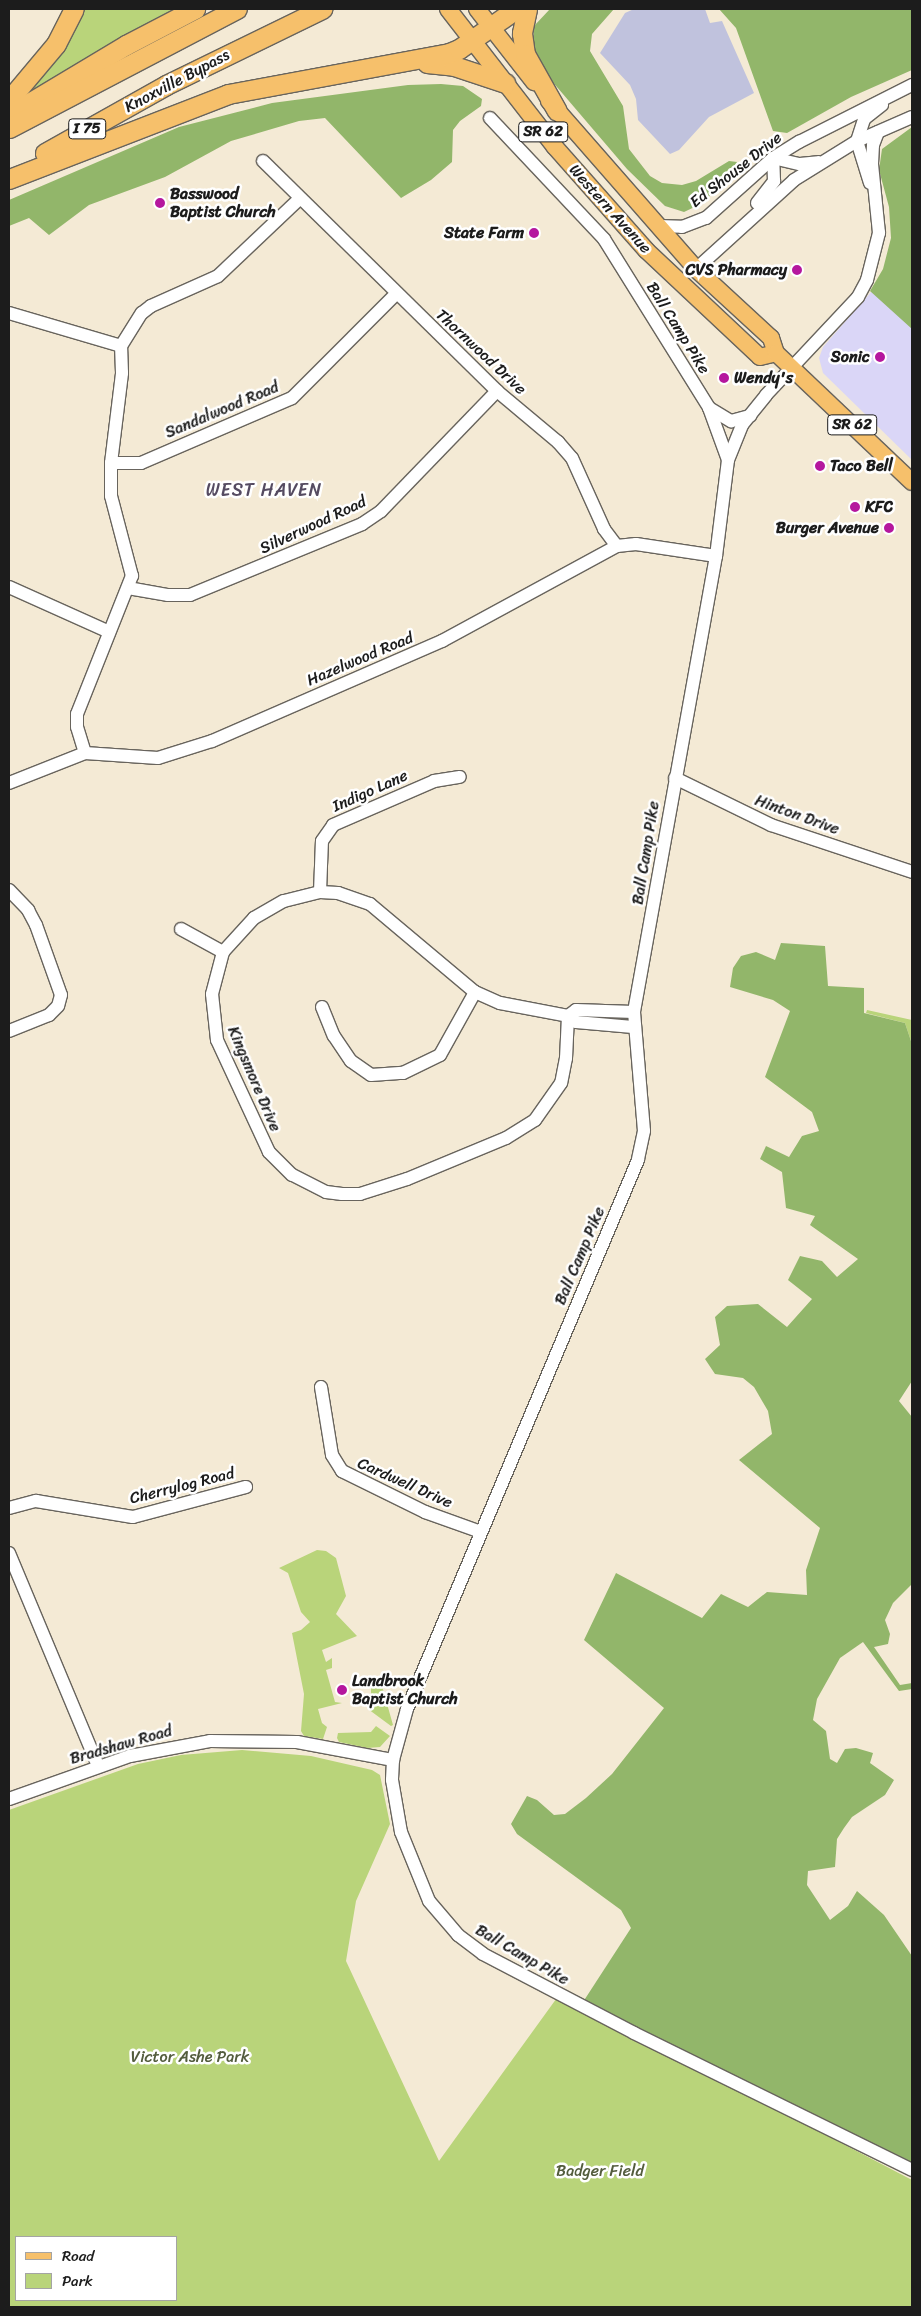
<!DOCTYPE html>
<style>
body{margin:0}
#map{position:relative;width:921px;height:2316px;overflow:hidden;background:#f4ead5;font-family:Sriracha,sans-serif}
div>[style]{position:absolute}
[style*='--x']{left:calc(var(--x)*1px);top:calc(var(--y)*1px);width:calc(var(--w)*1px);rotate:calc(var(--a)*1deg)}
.built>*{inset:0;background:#dad6f7}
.industrial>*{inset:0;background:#c0c2dd}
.green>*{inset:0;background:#b9d47a}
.forest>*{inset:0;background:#92b66a}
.roads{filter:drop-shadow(1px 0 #68645d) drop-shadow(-1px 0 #68645d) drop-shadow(0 1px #68645d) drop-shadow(0 -1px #68645d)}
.minor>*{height:12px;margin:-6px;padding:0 6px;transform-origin:6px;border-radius:6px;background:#fff}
.major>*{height:16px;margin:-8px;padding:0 8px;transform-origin:8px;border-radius:8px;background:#f6c06b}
.highway>*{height:19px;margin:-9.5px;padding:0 9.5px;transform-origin:9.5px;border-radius:9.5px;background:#f6c06b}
.dots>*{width:14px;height:14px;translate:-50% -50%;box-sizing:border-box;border:2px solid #fff;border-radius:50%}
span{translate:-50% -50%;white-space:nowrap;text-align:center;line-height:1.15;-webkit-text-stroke:5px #fff;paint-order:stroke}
.shield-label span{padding:1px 4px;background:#fff;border:1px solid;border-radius:4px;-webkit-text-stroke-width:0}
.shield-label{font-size:15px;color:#1c1c1c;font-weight:700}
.street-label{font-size:16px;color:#1c1c1c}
.poi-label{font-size:16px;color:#1c1c1c;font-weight:700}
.left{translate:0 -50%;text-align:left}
.right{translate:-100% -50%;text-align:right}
.park-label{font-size:16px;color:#535c3d}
.neighbourhood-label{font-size:18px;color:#554b61;letter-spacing:1px}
.frame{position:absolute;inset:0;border:10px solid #1c1c1c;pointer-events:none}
.legend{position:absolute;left:15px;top:2236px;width:162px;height:65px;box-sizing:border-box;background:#fff;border:1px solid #a4a4a4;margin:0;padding:6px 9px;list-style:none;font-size:15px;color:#1c1c1c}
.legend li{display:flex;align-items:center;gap:10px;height:25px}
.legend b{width:25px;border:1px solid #a4a4a4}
</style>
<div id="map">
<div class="built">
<i style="clip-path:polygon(912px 133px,912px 460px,823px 373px,819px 358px,823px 347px,879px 283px,895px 239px)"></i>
</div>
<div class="industrial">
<i style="clip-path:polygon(634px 9px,705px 9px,710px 23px,722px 21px,754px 93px,709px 117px,679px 150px,670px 154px,638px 120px,636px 99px,630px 85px,600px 53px,625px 13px)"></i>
</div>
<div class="green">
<i style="clip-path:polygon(80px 9px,176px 9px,13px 105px)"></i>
<i style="clip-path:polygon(867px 1010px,912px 1020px,912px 1044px,905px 1023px,866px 1013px)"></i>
<i style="clip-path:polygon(317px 1550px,326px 1551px,336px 1558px,346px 1596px,336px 1614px,357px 1636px,322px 1650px,326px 1662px,332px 1658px,332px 1668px,326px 1670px,335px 1702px,342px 1703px,318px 1709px,322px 1723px,327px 1727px,323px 1739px,304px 1736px,301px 1731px,304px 1694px,292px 1633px,301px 1630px,310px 1622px,301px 1612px,288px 1573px,279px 1568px)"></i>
<i style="clip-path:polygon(380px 1679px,393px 1725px,391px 1726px,368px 1709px,364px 1696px,371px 1694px,371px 1681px)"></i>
<i style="clip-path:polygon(376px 1726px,390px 1736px,380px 1747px,367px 1748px,339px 1742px,337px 1738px,338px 1733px,371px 1732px)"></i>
<i style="clip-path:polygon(evenodd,242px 1750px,311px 1756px,372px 1770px,380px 1775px,390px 1824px,356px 1901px,346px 1961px,439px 2161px,559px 1995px,912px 2180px,912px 2307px,9px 2307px,9px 1810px,138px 1764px,181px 1755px,242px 1750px,16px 2237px,176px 2237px,176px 2300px,16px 2300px,16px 2237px)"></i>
</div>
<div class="forest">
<i style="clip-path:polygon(550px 9px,614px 9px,592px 34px,590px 51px,623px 106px,629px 149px,650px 176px,662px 183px,682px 185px,696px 181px,729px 161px,737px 162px,734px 170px,703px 203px,684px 212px,665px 206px,627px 169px,545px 73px,533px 51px,534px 26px)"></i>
<i style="clip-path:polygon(719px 9px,912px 9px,912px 70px,851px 97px,787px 133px,773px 131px,736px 28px)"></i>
<i style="clip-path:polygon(441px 84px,463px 86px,482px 99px,481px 106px,460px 121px,453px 130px,452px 162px,431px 180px,401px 198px,325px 118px,299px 121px,231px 141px,165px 177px,89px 205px,49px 235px,29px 218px,9px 226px,9px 200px,179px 127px,272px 103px,408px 85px)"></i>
<i style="clip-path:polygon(912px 127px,912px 329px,870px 291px,883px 269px,891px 238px,889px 207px,879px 170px,882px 149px)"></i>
<i style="clip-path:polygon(781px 943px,825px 946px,828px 986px,864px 988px,864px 1013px,905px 1023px,912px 1044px,912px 1381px,899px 1401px,912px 1417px,912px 1584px,893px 1603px,885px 1620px,890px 1634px,888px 1644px,874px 1647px,900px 1685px,912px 1683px,912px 1689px,899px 1691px,863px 1642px,840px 1658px,817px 1699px,813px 1720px,826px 1731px,830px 1759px,837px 1763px,845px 1749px,856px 1748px,873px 1753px,870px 1763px,894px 1780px,885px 1795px,852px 1817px,844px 1828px,837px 1839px,835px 1867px,808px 1871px,807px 1885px,830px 1920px,848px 1906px,857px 1891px,884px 1915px,912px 1956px,912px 2165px,583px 2002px,631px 1928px,621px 1910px,517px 1834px,511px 1824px,527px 1796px,537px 1800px,554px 1815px,565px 1814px,586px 1798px,612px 1774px,664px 1708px,584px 1640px,616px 1573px,702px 1618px,721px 1594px,748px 1607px,767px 1592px,807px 1595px,806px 1570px,820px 1528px,739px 1460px,772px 1434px,768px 1411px,754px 1387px,743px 1378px,715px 1374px,705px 1359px,720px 1345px,715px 1317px,727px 1306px,758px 1304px,787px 1327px,812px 1299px,788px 1280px,800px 1256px,822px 1261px,837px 1277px,858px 1259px,810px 1225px,815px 1216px,786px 1208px,782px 1172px,760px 1159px,766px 1146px,789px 1157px,802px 1136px,819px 1131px,812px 1112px,765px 1077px,790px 1011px,773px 1000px,730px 987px,733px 968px,741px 956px,756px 952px,775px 960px)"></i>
</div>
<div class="roads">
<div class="minor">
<i style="--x:490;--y:118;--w:166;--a:46.7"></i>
<i style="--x:604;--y:239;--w:199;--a:58.1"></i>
<i style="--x:709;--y:408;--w:55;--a:69.9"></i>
<i style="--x:728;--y:460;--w:97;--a:97.1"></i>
<i style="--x:716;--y:556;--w:463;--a:100.2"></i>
<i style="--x:634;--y:1012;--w:119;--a:85.2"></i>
<i style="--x:644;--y:1131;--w:30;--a:102"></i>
<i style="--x:638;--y:1160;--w:596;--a:112.82"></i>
<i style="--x:407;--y:1709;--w:53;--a:105.4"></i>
<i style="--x:393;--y:1760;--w:20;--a:93"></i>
<i style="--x:392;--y:1780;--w:53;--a:80.2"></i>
<i style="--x:401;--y:1832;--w:74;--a:67.9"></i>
<i style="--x:429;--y:1901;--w:45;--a:49.5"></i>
<i style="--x:458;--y:1935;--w:31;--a:37"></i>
<i style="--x:483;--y:1954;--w:170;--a:27.6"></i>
<i style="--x:634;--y:2033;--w:310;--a:26.2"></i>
<i style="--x:773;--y:158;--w:28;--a:13"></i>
<i style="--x:800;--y:164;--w:18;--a:-6"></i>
<i style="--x:263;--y:161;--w:328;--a:44.5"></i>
<i style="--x:497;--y:391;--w:80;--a:39.9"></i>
<i style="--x:558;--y:442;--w:21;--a:49"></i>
<i style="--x:572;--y:458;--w:78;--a:65.7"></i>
<i style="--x:604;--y:529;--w:21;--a:53"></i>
<i style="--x:870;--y:183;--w:44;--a:-107.2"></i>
<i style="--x:857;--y:141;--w:23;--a:-72"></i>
<i style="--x:864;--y:119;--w:23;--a:-38"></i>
<i style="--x:757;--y:203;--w:28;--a:-52"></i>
<i style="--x:774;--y:181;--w:23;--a:-92"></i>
<i style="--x:658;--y:226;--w:24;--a:2"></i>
<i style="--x:682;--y:227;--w:26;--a:-21"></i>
<i style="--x:706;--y:218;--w:90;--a:-41.8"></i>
<i style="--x:773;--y:158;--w:31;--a:-32"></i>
<i style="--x:799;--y:142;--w:127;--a:-26.8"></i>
<i style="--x:696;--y:269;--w:132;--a:-42.2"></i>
<i style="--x:794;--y:180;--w:74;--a:-31.8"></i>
<i style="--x:857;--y:141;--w:60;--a:-23.6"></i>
<i style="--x:9;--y:313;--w:117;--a:16.4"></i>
<i style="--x:121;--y:346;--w:39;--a:-58"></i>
<i style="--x:142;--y:313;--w:11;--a:-38"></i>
<i style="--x:151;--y:306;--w:73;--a:-24.1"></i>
<i style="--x:218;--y:276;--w:112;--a:-43.5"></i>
<i style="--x:709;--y:408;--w:26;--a:31"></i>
<i style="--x:731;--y:421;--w:20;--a:-15"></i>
<i style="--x:728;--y:460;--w:38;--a:-68"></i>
<i style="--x:742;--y:425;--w:38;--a:-51"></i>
<i style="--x:766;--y:395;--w:134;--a:-46.8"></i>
<i style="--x:858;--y:297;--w:19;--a:-62"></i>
<i style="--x:867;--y:280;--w:49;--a:-75.7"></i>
<i style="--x:879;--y:233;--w:69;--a:-95.8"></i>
<i style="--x:872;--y:164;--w:19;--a:-87"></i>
<i style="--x:873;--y:145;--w:14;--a:-69"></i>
<i style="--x:111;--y:463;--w:30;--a:0"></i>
<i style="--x:141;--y:463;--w:164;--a:-23.3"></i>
<i style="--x:292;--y:398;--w:147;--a:-45"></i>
<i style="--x:9;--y:587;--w:110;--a:24.2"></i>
<i style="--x:128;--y:588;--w:41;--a:9.9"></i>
<i style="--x:168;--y:595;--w:22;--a:0"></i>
<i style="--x:190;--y:595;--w:186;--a:-22.4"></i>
<i style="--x:362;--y:524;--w:23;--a:-34"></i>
<i style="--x:381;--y:511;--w:167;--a:-46"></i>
<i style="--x:85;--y:753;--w:27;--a:-107"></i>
<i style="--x:77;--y:727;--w:13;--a:-90"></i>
<i style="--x:77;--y:714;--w:149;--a:-68.3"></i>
<i style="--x:132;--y:576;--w:83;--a:-104.7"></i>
<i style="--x:111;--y:496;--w:33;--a:-90"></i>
<i style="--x:111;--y:463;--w:91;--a:-83"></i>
<i style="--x:122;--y:373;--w:27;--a:-92"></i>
<i style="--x:675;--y:778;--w:107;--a:26.1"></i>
<i style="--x:771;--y:825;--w:149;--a:18.4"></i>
<i style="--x:9;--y:783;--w:82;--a:-21.5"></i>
<i style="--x:85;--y:753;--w:73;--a:3.9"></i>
<i style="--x:158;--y:758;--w:57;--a:-17.5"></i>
<i style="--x:212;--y:741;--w:251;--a:-23.5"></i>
<i style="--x:442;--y:641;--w:199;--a:-28.5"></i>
<i style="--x:617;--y:546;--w:19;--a:-6"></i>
<i style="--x:636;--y:544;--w:81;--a:8.5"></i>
<i style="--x:9;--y:890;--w:28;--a:46"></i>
<i style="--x:28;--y:910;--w:17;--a:62"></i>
<i style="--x:36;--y:925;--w:74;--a:70.3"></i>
<i style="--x:61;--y:995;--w:11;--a:105"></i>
<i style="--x:58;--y:1006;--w:13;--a:135"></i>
<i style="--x:49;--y:1015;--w:43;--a:158.2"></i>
<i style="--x:320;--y:892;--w:51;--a:-87.8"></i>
<i style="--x:322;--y:841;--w:19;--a:-55"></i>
<i style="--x:333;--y:825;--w:110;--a:-23.5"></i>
<i style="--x:434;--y:781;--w:26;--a:-9"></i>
<i style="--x:181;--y:929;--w:48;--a:28.7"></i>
<i style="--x:322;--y:1007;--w:31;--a:68"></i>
<i style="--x:334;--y:1036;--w:30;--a:56"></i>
<i style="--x:351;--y:1061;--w:24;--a:35"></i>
<i style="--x:371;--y:1075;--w:32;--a:-4"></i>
<i style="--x:403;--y:1073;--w:41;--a:-25.9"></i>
<i style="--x:440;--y:1055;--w:72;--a:-60.9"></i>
<i style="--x:568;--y:1016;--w:42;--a:92.7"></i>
<i style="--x:566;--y:1058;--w:25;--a:101"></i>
<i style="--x:561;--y:1083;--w:45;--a:125.1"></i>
<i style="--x:535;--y:1120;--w:34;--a:148"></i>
<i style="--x:506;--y:1138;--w:107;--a:157.5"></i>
<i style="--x:407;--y:1179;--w:49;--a:162.3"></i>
<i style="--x:360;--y:1194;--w:18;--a:180"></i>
<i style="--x:342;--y:1194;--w:16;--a:-173"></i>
<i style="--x:326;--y:1192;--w:38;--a:-153"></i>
<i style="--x:292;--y:1175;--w:33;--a:-135"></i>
<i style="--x:269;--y:1152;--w:123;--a:-114.9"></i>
<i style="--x:217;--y:1040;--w:46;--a:-96.2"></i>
<i style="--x:212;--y:994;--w:43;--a:-75.3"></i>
<i style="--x:223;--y:952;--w:46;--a:-47.6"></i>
<i style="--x:254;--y:918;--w:34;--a:-30"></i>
<i style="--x:284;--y:901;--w:37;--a:-14"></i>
<i style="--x:320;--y:892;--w:18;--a:3"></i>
<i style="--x:338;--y:893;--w:34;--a:19"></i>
<i style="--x:370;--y:904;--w:137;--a:40"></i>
<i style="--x:475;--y:992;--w:27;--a:24"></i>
<i style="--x:500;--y:1003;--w:69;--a:10.8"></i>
<i style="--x:568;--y:1016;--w:10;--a:37"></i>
<i style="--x:576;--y:1022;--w:57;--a:5"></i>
<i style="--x:568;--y:1016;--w:10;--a:-37"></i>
<i style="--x:576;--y:1010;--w:58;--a:2"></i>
<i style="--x:321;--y:1387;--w:69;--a:80.8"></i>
<i style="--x:332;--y:1455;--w:19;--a:58"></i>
<i style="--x:342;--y:1471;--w:93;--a:26.3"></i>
<i style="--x:425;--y:1512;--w:59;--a:19.7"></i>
<i style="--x:9;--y:1508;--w:28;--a:-15"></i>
<i style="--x:36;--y:1501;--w:98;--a:9.4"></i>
<i style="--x:133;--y:1517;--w:117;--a:-14.9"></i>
<i style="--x:9;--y:1553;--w:231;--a:67.3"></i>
<i style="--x:9;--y:1799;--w:128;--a:-19.6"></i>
<i style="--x:130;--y:1756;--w:81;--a:-10.6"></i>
<i style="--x:210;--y:1741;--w:87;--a:0.7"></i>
<i style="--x:297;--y:1742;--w:98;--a:10.6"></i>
</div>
<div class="major">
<i style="--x:448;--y:9;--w:175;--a:52.2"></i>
<i style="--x:555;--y:147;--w:137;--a:48.5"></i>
<i style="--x:646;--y:250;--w:156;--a:43.2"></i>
<i style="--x:760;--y:357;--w:16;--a:-14"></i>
<i style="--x:477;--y:9;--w:93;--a:52"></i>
<i style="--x:549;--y:101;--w:223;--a:48.8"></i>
<i style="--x:696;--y:269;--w:102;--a:42.6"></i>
<i style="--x:771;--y:338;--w:16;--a:72"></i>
<i style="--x:776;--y:353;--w:187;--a:43.5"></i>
</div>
<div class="highway">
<i style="--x:527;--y:9;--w:25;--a:102"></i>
<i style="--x:522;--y:33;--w:21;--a:82"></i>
<i style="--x:525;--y:54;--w:65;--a:60.7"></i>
<i style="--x:427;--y:63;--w:27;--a:6"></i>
<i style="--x:454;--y:66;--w:54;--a:18.4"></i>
<i style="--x:9;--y:100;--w:73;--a:-50"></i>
<i style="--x:56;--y:44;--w:39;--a:-63"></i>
<i style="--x:16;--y:111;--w:128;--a:-31"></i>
<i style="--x:126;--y:45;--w:78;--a:-27.6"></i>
<i style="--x:9;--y:128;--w:257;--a:-27.6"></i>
<i style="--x:45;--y:153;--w:139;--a:-29.3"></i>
<i style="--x:166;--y:85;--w:174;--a:-26"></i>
<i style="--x:9;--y:179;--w:235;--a:-21.2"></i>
<i style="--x:228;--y:94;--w:225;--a:-10.5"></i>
<i style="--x:449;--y:53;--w:11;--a:-22"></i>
<i style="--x:459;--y:49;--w:70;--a:-35.1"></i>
</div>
</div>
<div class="dots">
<i style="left:160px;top:203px;background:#b5179e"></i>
<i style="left:534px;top:233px;background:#b5179e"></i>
<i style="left:797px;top:270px;background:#b5179e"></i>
<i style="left:880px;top:357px;background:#b5179e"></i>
<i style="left:724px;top:378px;background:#b5179e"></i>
<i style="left:820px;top:466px;background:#b5179e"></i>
<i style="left:855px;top:507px;background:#b5179e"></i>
<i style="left:889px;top:528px;background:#b5179e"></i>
<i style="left:342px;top:1690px;background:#b5179e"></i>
</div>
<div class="shield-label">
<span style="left:87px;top:129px">I 75</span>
<span style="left:543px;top:132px">SR 62</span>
<span style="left:852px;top:425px">SR 62</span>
</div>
<div class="street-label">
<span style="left:177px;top:81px;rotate:-28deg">Knoxville Bypass</span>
<span style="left:736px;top:170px;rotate:-38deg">Ed Shouse Drive</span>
<span style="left:610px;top:209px;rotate:48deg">Western Avenue</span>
<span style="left:678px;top:328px;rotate:58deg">Ball Camp Pike</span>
<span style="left:481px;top:352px;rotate:43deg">Thornwood Drive</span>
<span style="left:222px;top:410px;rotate:-23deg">Sandalwood Road</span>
<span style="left:313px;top:525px;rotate:-25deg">Silverwood Road</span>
<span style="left:360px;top:659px;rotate:-23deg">Hazelwood Road</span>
<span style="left:370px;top:791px;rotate:-24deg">Indigo Lane</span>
<span style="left:797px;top:815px;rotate:20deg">Hinton Drive</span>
<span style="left:646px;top:853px;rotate:-81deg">Ball Camp Pike</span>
<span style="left:254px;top:1079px;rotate:67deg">Kingsmore Drive</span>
<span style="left:580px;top:1256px;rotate:-67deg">Ball Camp Pike</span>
<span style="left:405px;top:1483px;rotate:24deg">Cardwell Drive</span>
<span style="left:182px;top:1486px;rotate:-14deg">Cherrylog Road</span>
<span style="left:121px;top:1745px;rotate:-16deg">Bradshaw Road</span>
<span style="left:522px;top:1955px;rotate:30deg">Ball Camp Pike</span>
</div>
<div class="poi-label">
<span class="left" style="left:170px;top:203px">Basswood<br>Baptist Church</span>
<span class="right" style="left:524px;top:233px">State Farm</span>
<span class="right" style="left:787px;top:270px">CVS Pharmacy</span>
<span class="right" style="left:870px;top:357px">Sonic</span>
<span class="left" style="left:734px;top:378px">Wendy's</span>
<span class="left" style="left:830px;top:466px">Taco Bell</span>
<span class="left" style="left:865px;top:507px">KFC</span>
<span class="right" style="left:879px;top:528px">Burger Avenue</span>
<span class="left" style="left:352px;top:1690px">Landbrook<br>Baptist Church</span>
</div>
<div class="park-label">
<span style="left:190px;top:2057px">Victor Ashe Park</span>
<span style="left:600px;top:2171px">Badger Field</span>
</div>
<div class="neighbourhood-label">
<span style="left:264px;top:490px">WEST HAVEN</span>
</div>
<div class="frame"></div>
<ul class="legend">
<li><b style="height:6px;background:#f6c06b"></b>Road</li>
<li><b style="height:14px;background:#b9d47a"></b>Park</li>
</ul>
</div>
